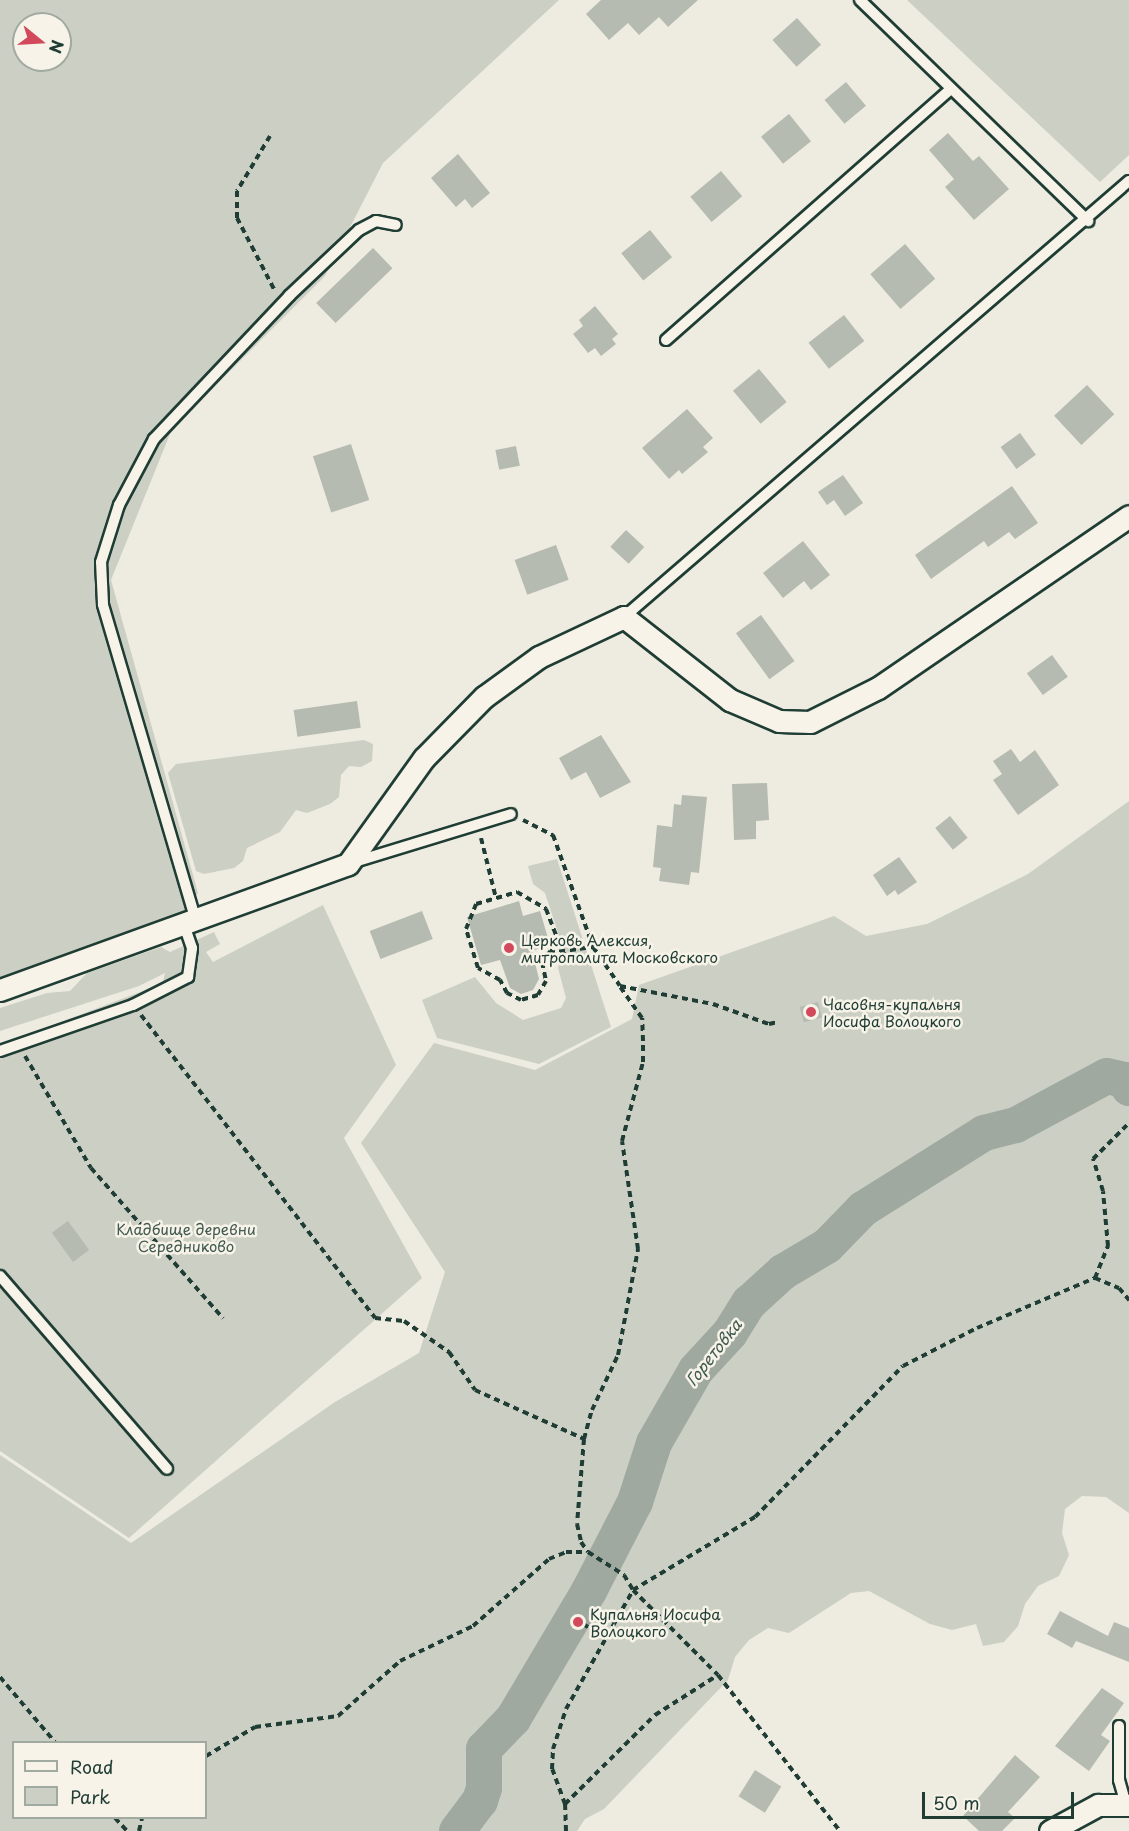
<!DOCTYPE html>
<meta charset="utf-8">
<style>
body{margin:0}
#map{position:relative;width:1129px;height:1831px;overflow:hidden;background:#eeece1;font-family:"Playpen Sans",sans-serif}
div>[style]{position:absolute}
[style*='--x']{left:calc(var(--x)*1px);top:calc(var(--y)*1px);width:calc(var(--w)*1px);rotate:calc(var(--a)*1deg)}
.green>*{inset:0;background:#cccfc4}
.river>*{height:36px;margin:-18px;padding:0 18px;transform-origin:18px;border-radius:18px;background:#9fa99f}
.building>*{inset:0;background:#b5bbb0;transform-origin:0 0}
.path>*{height:4px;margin-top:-2px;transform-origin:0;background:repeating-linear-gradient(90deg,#1f3d34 0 6px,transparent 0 10.5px)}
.roads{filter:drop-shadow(2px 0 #1f3d34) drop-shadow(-2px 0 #1f3d34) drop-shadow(0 2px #1f3d34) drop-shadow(0 -2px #1f3d34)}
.lane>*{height:10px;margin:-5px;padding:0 5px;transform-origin:5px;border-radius:5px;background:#f7f3e8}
.street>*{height:21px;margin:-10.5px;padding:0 10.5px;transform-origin:10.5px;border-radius:10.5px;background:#f7f3e8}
.dots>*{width:16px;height:16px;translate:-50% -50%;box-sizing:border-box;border:3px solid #f7f3e8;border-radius:50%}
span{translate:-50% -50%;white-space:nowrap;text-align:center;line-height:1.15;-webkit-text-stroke:5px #f7f3e8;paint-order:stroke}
.poi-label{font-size:15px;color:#1f3d34}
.left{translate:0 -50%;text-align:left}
.park-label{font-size:15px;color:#425a51}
.water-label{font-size:16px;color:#3f584f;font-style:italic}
.legend{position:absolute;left:12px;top:1741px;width:195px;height:78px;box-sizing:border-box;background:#f7f3e8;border:2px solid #a1aaa0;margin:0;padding:8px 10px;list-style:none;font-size:18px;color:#1f3d34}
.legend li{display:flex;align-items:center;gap:12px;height:30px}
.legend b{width:30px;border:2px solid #a1aaa0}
.north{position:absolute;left:12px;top:12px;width:60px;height:60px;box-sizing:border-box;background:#f7f3e8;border:2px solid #a1aaa0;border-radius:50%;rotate:108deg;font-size:16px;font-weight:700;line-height:24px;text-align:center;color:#1f3d34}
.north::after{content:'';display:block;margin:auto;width:21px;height:27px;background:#d1495b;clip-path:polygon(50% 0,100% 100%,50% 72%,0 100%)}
.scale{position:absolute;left:922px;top:1792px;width:152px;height:27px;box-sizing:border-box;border:3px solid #1f3d34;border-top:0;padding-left:8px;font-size:18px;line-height:21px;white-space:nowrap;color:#1f3d34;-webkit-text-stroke:4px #f7f3e8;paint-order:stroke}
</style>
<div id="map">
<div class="green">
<i style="clip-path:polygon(evenodd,0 0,559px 0,383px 163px,325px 276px,172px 429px,111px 580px,198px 893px,181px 915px,0 978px,0 0,24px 24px,60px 24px,60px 60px,24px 60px,24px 24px)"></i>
<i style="clip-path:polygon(907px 0,1129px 0,1129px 155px,1100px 182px)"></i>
<i style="clip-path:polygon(364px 740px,373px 744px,372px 761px,361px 767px,349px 766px,341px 775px,339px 797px,330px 804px,307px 813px,296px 810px,280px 832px,247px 848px,243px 861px,234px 868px,204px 874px,196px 871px,168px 773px,176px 764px)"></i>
<i style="clip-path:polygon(evenodd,1129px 801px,1129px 1513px,1106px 1497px,1082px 1496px,1065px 1509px,1062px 1533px,1069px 1555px,1059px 1576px,1038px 1586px,1025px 1604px,1018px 1626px,1004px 1642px,983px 1646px,976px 1624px,952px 1630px,930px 1624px,869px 1591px,851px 1593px,789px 1633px,768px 1628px,749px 1640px,735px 1657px,728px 1680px,604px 1809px,585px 1819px,577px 1831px,0 1831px,0 1455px,131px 1543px,335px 1402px,419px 1353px,445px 1272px,361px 1143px,434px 1043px,535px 1070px,632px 1019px,639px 985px,834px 916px,866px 936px,927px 924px,1028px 874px,1129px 801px,14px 1742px,206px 1742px,206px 1818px,14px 1818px,14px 1742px)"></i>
<i style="clip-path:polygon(557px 859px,611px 1027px,539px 1064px,437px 1038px,422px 1000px,475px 977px,496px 1003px,523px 1020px,561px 1008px,566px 998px,558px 968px,563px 948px,545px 893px,533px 884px,528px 866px)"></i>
<i style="clip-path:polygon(323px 905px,396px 1065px,344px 1138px,422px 1278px,129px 1538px,0 1451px,0 1045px,148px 989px,163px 982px,165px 973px,139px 986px,0 1031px,0 1008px,47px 993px,70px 991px,87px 973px,161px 947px,170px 952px,214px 932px,220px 944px,206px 952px,213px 962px)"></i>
</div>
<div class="river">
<i style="--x:457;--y:1831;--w:38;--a:-53"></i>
<i style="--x:480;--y:1801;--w:14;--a:-73"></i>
<i style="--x:484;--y:1788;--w:39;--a:-90"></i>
<i style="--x:484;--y:1749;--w:42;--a:-46"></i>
<i style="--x:513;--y:1719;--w:149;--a:-59.3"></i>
<i style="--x:589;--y:1591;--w:100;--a:-62.7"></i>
<i style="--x:635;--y:1502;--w:62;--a:-72.1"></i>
<i style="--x:654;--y:1443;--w:84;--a:-60.1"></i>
<i style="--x:696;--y:1370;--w:50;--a:-47.4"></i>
<i style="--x:730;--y:1333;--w:36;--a:-58"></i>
<i style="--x:749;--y:1303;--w:46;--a:-42.4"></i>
<i style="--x:783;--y:1272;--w:51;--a:-30.6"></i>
<i style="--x:827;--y:1246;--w:52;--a:-45.8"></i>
<i style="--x:863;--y:1209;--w:143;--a:-32.1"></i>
<i style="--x:984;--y:1133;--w:33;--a:-14"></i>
<i style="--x:1016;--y:1125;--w:103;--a:-28.3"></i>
<i style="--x:1107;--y:1076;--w:18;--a:13"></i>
<i style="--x:1125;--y:1080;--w:9;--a:63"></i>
</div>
<div class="building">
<i style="clip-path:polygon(601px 0,698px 0,668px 27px,659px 17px,639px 35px,628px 23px,609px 40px,586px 14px)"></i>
<i style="left:797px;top:18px;width:36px;height:33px;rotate:48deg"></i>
<i style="left:846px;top:82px;width:31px;height:28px;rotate:50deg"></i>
<i style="left:789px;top:114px;width:35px;height:36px;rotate:51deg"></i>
<i style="clip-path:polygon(948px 133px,973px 161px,979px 156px,1009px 189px,974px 220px,945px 187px,954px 179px,929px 150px)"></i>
<i style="clip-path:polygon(458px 154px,490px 193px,472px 208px,465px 199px,456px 207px,431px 178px)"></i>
<i style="left:721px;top:171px;width:33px;height:40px;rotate:50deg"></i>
<i style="left:650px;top:230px;width:35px;height:37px;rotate:51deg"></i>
<i style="left:905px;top:244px;width:46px;height:46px;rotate:49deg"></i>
<i style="left:373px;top:248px;width:28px;height:79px;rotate:46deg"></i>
<i style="clip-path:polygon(595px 306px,618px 334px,612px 339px,616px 344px,601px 356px,595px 348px,588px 353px,573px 334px,583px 326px,579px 320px)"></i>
<i style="left:844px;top:315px;width:33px;height:45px;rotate:52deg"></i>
<i style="left:759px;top:369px;width:43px;height:34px;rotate:50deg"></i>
<i style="left:1087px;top:385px;width:40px;height:45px;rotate:47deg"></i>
<i style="clip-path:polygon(687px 409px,713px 438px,703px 447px,708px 452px,682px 474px,679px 470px,669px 479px,642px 448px)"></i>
<i style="left:1020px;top:433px;width:27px;height:24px;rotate:54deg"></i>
<i style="left:351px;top:444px;width:59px;height:40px;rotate:72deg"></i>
<i style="left:516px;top:446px;width:20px;height:21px;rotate:79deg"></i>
<i style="clip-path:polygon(843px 475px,863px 503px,845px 516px,834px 500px,827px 505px,818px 492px)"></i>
<i style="clip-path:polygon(1012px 486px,1038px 523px,1015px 539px,1009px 532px,988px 547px,984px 541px,931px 579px,915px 555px)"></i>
<i style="left:626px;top:530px;width:25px;height:23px;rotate:43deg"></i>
<i style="clip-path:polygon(803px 541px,830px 575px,811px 590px,804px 581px,783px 598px,763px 573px)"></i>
<i style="left:556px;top:545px;width:37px;height:44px;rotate:70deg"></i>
<i style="left:761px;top:615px;width:57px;height:31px;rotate:54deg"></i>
<i style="left:1052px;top:655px;width:27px;height:31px;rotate:54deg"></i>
<i style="left:357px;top:701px;width:27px;height:64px;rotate:82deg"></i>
<i style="clip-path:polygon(601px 735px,631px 782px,600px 798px,586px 772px,571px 780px,559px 758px)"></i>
<i style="clip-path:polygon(1011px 749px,1020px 762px,1035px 750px,1059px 785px,1018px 815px,993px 780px,1002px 774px,993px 761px)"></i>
<i style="clip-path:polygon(767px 783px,769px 820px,756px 821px,756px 839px,734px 840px,732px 784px)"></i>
<i style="clip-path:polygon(682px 795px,707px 797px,699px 873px,691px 872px,689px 885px,659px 881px,661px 868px,653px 867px,657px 825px,672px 827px,674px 804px,681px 805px)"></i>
<i style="left:950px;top:816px;width:28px;height:19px;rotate:51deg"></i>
<i style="clip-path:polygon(899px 857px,917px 882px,898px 895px,895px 890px,887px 896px,873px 875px)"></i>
<i style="clip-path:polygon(519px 901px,523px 916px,540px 911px,550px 945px,532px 951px,539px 979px,533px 990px,521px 994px,510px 988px,500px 960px,481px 965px,467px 917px)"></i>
<i style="left:422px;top:911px;width:30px;height:56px;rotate:69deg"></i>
<i style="left:818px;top:1002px;width:16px;height:19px;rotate:75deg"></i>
<i style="left:68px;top:1221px;width:36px;height:20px;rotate:54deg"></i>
<i style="clip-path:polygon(1060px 1611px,1108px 1636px,1114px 1622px,1129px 1628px,1129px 1662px,1076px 1641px,1072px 1648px,1047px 1634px)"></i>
<i style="clip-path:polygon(1102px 1688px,1124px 1703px,1101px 1735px,1110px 1741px,1089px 1771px,1055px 1746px)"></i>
<i style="clip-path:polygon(1015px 1755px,1040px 1777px,1008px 1812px,1015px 1818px,1002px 1831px,979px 1831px,963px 1816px)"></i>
<i style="left:755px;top:1770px;width:31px;height:31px;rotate:32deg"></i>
</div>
<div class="path">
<i style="--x:270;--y:136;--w:64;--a:121"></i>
<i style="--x:237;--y:191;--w:27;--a:90"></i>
<i style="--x:237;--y:218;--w:82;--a:62.5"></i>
<i style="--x:523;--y:820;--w:34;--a:27"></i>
<i style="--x:553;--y:835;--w:119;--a:70.3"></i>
<i style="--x:593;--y:947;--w:47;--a:55.3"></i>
<i style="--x:620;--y:986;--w:95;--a:11"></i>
<i style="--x:713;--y:1004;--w:59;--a:19.7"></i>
<i style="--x:769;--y:1024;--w:9;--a:-13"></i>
<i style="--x:481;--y:838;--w:62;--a:76"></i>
<i style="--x:517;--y:892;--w:34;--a:30"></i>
<i style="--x:546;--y:909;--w:34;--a:69"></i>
<i style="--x:558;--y:941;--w:26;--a:127"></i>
<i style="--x:542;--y:962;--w:19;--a:78"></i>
<i style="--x:546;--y:981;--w:16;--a:120"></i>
<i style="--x:538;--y:995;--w:18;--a:164"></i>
<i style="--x:521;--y:1000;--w:16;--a:-153"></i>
<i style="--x:507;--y:993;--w:15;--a:-118"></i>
<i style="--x:500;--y:980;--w:25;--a:-151"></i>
<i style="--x:478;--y:968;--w:41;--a:-107.1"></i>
<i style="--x:466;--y:929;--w:27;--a:-68"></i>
<i style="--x:476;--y:904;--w:43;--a:-16.3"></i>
<i style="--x:549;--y:953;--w:44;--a:-7.8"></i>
<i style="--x:141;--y:1015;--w:383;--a:52.3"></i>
<i style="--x:375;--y:1318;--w:29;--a:6"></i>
<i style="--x:404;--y:1321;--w:55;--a:34.6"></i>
<i style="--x:449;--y:1352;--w:46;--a:55.6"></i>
<i style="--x:475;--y:1390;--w:120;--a:24.2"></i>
<i style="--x:584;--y:1439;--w:85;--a:94.7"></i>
<i style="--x:577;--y:1524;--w:18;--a:77"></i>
<i style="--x:581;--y:1542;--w:12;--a:55"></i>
<i style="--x:588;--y:1552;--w:43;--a:32.6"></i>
<i style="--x:624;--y:1575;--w:17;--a:59"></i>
<i style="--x:633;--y:1590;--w:120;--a:45"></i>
<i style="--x:718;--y:1675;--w:198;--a:52"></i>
<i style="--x:25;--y:1056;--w:130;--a:59.5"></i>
<i style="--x:91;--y:1168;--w:200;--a:48.7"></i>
<i style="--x:1095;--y:1278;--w:26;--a:23"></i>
<i style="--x:1119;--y:1288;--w:16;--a:50"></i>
<i style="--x:584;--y:1439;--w:30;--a:-75"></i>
<i style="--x:592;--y:1410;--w:61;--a:-64.7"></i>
<i style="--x:618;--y:1355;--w:108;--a:-79.3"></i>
<i style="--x:638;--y:1249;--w:109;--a:-98.4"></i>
<i style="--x:622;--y:1141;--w:82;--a:-75.1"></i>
<i style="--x:643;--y:1062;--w:21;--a:-90"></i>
<i style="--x:643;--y:1041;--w:23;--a:-92"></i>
<i style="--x:642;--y:1018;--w:39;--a:-125"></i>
<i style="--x:583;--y:1624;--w:27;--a:31"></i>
<i style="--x:0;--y:1677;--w:85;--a:49.8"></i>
<i style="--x:206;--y:1756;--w:57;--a:-30.6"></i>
<i style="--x:255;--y:1727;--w:84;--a:-7.5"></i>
<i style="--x:338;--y:1716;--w:83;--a:-41.6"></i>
<i style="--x:400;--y:1661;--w:81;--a:-25.6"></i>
<i style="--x:473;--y:1626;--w:101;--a:-41.4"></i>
<i style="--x:549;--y:1559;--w:18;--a:-22"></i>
<i style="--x:566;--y:1552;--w:21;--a:0"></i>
<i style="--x:565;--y:1804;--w:127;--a:-44.7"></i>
<i style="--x:655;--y:1715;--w:75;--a:-32.4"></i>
<i style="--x:115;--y:1818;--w:18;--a:47"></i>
<i style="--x:139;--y:1831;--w:13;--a:-77"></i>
<i style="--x:566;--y:1831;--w:27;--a:-92"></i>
<i style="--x:565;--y:1804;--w:37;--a:-110"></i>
<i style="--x:552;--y:1769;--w:20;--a:-87"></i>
<i style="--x:553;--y:1749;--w:42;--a:-72"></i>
<i style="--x:566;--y:1709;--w:137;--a:-60.6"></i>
<i style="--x:633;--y:1590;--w:142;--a:-30.9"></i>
<i style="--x:755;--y:1517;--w:211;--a:-45.6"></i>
<i style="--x:903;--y:1366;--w:83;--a:-27.2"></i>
<i style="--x:977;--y:1328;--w:128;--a:-23"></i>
<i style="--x:1095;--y:1278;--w:35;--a:-68"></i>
<i style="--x:1108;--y:1246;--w:55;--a:-95.2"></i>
<i style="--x:1103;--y:1191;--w:34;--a:-107"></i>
<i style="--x:1093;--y:1159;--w:49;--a:-45"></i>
</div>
<div class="roads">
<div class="lane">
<i style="--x:860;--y:0;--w:318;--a:44.1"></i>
<i style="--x:666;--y:340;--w:380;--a:-41.4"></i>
<i style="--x:624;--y:617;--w:667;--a:-40.81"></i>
<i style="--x:351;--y:863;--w:167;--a:-17"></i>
<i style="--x:196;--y:921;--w:330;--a:-106.4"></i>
<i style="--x:103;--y:604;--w:42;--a:-92.7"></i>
<i style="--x:101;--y:562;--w:60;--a:-72.5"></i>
<i style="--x:119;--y:505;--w:75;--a:-62.1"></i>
<i style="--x:154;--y:439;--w:197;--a:-46.6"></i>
<i style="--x:289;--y:296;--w:96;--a:-43.3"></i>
<i style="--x:359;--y:230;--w:19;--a:-28"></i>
<i style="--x:376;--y:221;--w:20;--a:11"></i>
<i style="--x:0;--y:1051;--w:141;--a:-19.1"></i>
<i style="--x:133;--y:1005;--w:62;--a:-27"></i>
<i style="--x:188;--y:977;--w:29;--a:-82"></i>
<i style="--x:192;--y:948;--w:24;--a:-109"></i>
<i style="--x:0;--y:1276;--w:255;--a:49.1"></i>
<i style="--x:1119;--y:1726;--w:54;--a:90"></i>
<i style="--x:1119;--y:1780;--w:25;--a:74"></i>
</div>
<div class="street">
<i style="--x:0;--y:990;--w:370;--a:-19.9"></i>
<i style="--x:348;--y:864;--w:130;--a:-54.4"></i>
<i style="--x:424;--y:758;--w:86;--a:-45.5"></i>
<i style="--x:484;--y:697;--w:68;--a:-36"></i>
<i style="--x:539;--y:657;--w:94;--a:-25.2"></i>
<i style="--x:624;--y:617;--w:135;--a:38.1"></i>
<i style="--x:730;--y:700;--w:53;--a:23.2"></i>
<i style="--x:779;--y:721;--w:31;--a:2"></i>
<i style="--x:810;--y:722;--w:76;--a:-26.6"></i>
<i style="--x:878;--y:688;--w:304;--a:-34.4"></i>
<i style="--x:1050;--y:1831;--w:55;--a:-28.4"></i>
<i style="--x:1098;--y:1805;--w:31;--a:0"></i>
</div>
</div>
<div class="dots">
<i style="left:509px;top:948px;background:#d1495b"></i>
<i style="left:811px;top:1012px;background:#d1495b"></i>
<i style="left:578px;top:1622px;background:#d1495b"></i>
</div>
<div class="poi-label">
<span class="left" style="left:521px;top:948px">Церковь Алексия,<br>митрополита Московского</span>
<span class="left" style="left:823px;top:1012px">Часовня-купальня<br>Иосифа Волоцкого</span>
<span class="left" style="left:590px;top:1622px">Купальня Иосифа<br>Волоцкого</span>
</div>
<div class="park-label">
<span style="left:186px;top:1237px">Кладбище деревни<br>Середниково</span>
</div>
<div class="water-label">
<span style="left:713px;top:1352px;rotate:-52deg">Горетовка</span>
</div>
<ul class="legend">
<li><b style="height:8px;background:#f7f3e8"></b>Road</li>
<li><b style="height:16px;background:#cccfc4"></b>Park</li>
</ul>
<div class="north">N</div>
<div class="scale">50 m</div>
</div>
